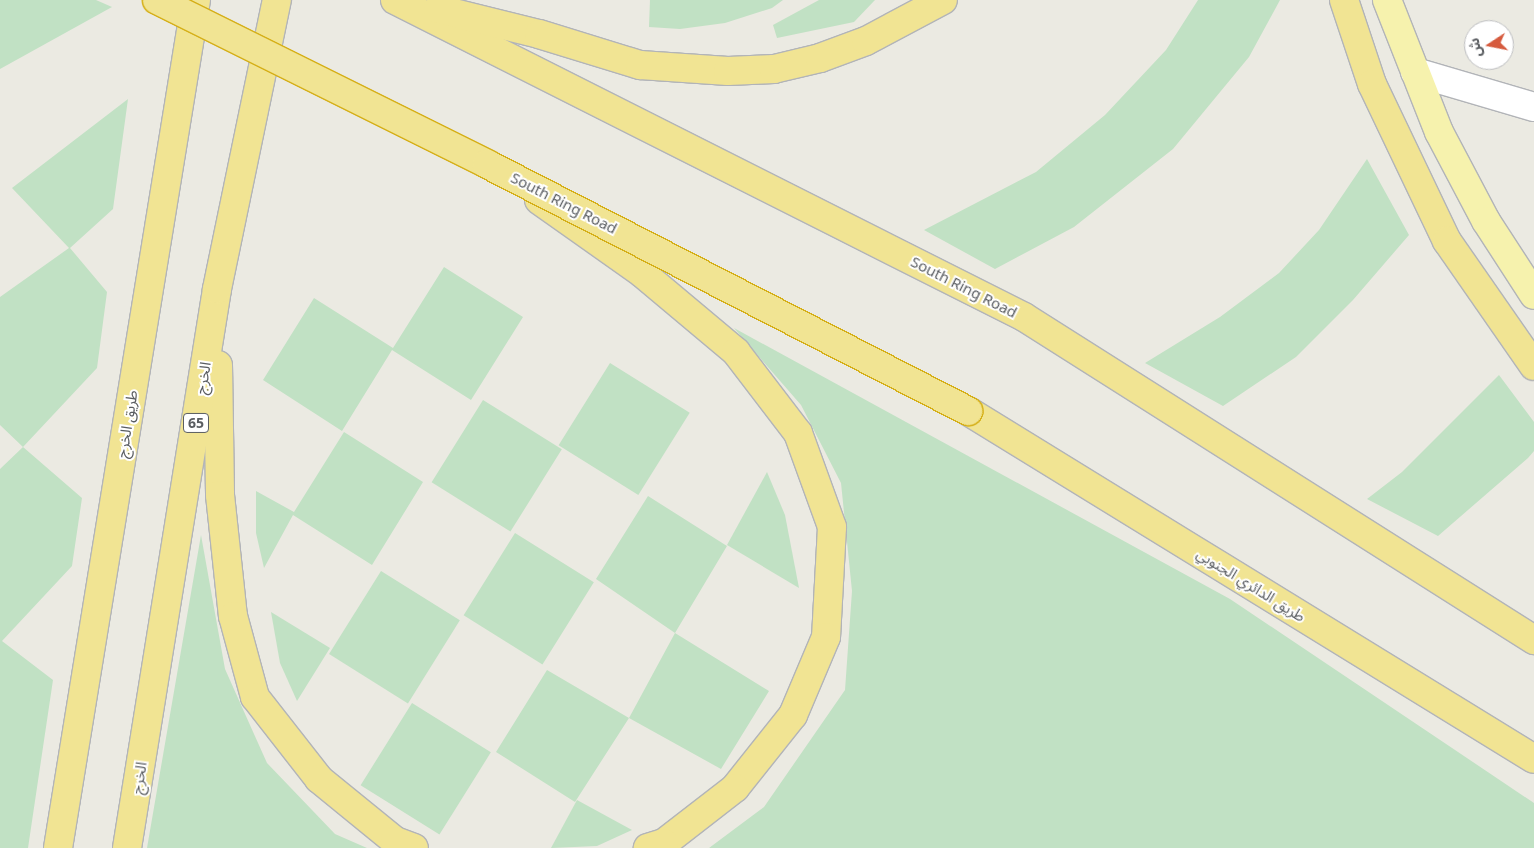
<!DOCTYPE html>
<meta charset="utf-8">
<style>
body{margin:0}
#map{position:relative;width:1534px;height:848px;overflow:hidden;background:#ebeae2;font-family:"Noto Sans","Noto Sans Arabic",sans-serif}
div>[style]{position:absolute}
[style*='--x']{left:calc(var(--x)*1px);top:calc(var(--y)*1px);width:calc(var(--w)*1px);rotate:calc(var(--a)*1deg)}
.green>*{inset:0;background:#c1e1c4;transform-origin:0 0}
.roads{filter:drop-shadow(1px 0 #b2b4b8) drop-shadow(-1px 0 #b2b4b8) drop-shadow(0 1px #b2b4b8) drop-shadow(0 -1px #b2b4b8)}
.minor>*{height:28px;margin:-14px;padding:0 14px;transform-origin:14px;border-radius:14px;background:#fff}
.major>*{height:28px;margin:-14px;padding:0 14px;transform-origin:14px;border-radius:14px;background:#f6f2ad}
.highway>*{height:28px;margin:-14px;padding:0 14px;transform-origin:14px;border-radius:14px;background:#f1e493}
.bridges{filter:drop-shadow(1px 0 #d5af18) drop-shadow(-1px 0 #d5af18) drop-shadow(0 1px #d5af18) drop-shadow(0 -1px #d5af18)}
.highway-bridge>*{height:28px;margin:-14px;padding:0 14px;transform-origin:14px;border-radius:14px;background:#f1e493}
span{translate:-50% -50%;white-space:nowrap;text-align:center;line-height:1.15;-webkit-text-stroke:4px #fff;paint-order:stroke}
.shield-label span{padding:1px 4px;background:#fff;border:1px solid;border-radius:4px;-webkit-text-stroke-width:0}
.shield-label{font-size:14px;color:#5a5d61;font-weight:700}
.street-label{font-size:15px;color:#5a5d61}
.north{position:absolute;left:1464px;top:20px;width:50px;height:50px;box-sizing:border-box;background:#fff;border:1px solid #bdbec0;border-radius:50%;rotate:259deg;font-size:14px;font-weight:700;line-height:20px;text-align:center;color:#5a5d61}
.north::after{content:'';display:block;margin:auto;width:18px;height:22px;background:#d65b3e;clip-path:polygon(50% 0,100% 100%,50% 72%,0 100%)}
</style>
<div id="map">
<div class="green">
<i style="clip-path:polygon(0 0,96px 0,112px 7px,0 69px)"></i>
<i style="clip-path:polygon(650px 0,783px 0,772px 8px,725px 23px,680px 29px,649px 27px)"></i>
<i style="clip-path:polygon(819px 0,875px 0,854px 22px,777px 38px,773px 25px)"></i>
<i style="clip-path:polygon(1198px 0,1280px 0,1249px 57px,1173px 149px,1074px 227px,995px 269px,924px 230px,1036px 172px,1105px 115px,1166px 50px)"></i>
<i style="clip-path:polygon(128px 99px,113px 209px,70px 248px,107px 292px,97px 368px,23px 447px,82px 498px,72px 566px,2px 641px,53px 680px,28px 848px,0 848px,0 469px,23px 447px,0 425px,0 297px,69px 248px,12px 188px)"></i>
<i style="clip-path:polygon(1367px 159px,1409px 235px,1353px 300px,1296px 357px,1223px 406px,1145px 363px,1220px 317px,1279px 273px,1319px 230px)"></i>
<i style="clip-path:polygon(444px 267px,523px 317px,471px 400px,392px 350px,342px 431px,263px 380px,314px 298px,393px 348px)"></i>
<i style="clip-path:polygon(734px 328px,1230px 599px,1534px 803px,1534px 848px,709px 848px,764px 807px,845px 690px,852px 591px,841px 483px,801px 405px)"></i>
<i style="left:610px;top:363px;width:94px;height:97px;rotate:32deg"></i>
<i style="clip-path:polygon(1499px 375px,1534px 422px,1534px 451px,1528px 458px,1438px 536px,1367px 499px,1402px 472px)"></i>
<i style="left:483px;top:400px;width:93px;height:97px;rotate:32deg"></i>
<i style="clip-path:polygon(344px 432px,423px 482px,372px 565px,293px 515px,264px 568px,256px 533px,256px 491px,294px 512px)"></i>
<i style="clip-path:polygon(767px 472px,785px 515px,799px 588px,727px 545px)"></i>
<i style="clip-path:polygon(648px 496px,727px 546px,675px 633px,769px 691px,721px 769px,629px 718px,575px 802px,496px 752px,547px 670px,629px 718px,675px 633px,596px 579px)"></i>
<i style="left:515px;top:533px;width:93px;height:97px;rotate:32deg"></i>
<i style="clip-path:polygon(201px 535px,225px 669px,267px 763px,335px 834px,367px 848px,147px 848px)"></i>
<i style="left:381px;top:571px;width:93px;height:98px;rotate:32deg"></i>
<i style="clip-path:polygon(271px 612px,330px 648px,297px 701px,280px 663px)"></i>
<i style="left:412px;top:703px;width:93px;height:97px;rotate:32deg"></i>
<i style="clip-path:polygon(577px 800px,632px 830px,597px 846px,551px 848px)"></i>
</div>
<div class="roads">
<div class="minor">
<i style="--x:1415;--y:72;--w:124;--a:16.4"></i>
</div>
<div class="major">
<i style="--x:1387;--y:0;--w:142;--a:68.5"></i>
<i style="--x:1439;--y:132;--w:101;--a:62.2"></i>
<i style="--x:1486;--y:221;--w:88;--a:57"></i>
</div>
<div class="highway">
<i style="--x:395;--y:0;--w:704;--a:26.75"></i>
<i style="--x:1024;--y:317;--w:604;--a:32.35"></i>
<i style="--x:1344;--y:0;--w:89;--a:71.6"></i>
<i style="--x:1372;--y:84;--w:174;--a:64.5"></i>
<i style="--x:1447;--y:241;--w:152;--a:55.2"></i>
<i style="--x:438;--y:9;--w:104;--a:13.9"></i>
<i style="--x:539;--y:34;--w:106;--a:17.1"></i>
<i style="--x:640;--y:65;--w:88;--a:3.9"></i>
<i style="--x:728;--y:71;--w:46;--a:-2.5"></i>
<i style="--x:774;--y:69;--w:47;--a:-13.4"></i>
<i style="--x:820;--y:58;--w:49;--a:-20.3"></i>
<i style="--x:866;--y:41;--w:87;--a:-28"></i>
<i style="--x:539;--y:200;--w:126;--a:35.3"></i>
<i style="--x:642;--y:273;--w:123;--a:40"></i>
<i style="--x:736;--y:352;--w:102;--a:52.6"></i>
<i style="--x:798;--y:433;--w:100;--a:70.1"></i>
<i style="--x:832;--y:527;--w:110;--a:93.1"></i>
<i style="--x:826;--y:637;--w:85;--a:112.9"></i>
<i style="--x:793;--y:715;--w:93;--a:128.5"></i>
<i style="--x:735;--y:788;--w:90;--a:142.2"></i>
<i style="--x:664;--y:843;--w:17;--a:163"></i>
<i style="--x:218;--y:365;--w:130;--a:89.1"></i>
<i style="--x:220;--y:495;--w:122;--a:83.9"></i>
<i style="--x:233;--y:616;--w:84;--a:74.8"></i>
<i style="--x:255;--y:697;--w:104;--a:52"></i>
<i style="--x:319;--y:779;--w:98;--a:39.2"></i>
<i style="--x:395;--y:841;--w:20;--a:20"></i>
<i style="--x:968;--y:411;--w:664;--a:31.58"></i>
<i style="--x:58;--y:848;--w:859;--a:-80.76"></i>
<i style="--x:127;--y:848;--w:566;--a:-80.85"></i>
<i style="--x:217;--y:289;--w:295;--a:-78.3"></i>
</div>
</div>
<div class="bridges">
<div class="highway-bridge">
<i style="--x:157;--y:0;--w:369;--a:26.4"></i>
<i style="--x:487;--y:164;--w:541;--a:27.18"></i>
</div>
</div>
<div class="shield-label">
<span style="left:196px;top:423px">65</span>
</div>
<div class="street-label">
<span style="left:564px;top:203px;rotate:27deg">South Ring Road</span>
<span style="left:964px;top:287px;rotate:27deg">South Ring Road</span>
<span style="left:203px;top:378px;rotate:-81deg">الخرج</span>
<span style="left:127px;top:424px;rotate:-81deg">طريق الخرج</span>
<span style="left:1251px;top:585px;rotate:32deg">طريق الدائري الجنوبي</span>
<span style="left:139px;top:778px;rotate:-81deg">الخرج</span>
</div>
<div class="north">ش</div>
</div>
